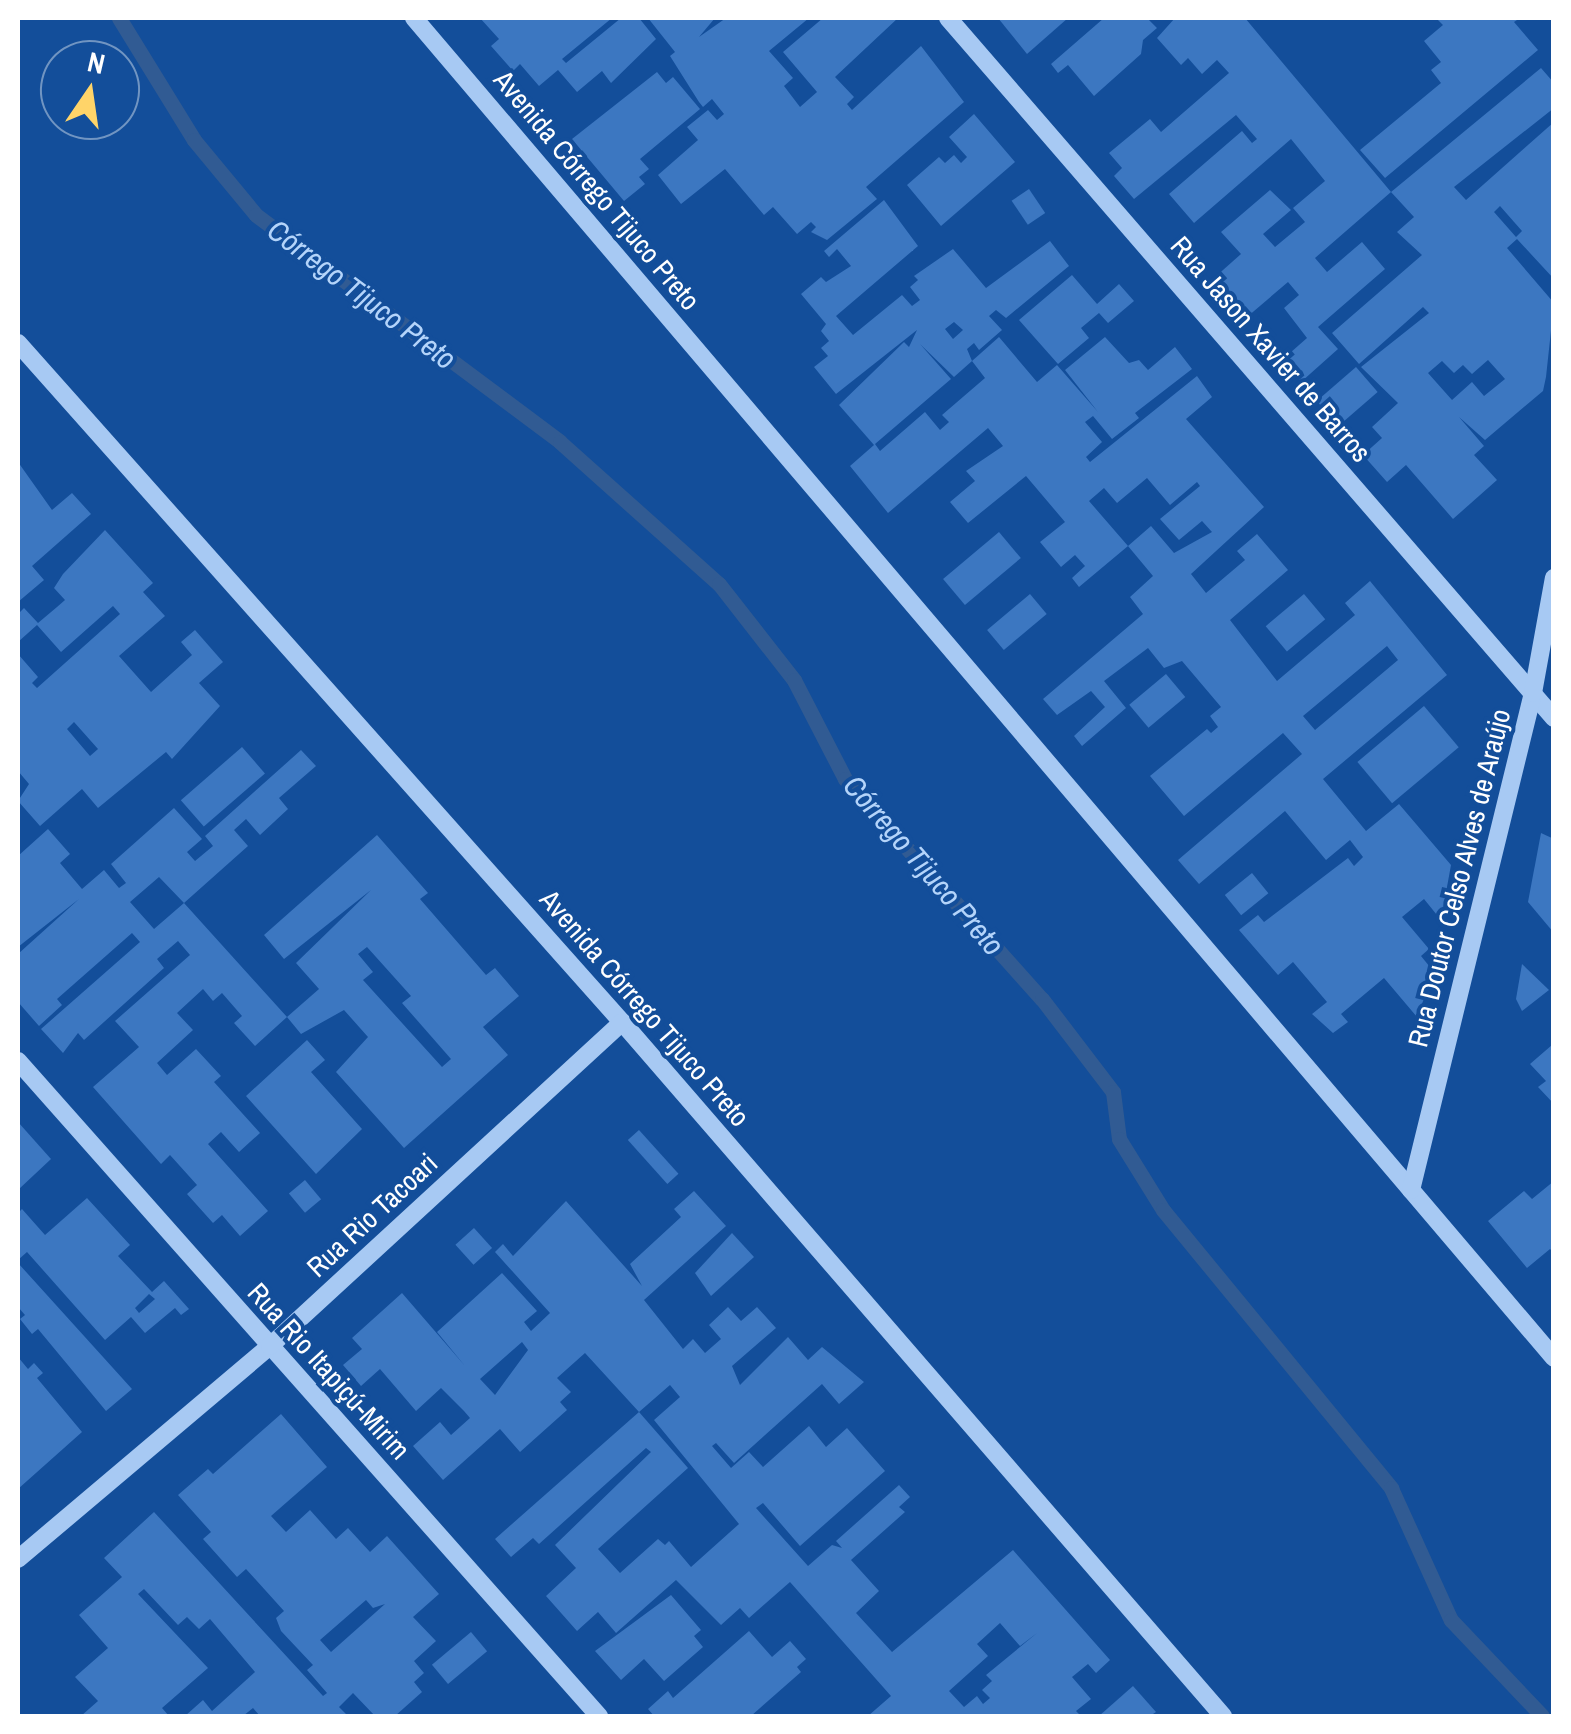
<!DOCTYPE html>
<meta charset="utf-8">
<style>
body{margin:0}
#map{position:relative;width:1571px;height:1734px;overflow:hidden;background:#134e9a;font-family:"Archivo Narrow",sans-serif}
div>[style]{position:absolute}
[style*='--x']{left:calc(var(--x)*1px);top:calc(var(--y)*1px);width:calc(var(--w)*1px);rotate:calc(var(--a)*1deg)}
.stream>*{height:15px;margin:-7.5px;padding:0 7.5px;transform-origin:7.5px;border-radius:7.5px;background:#315b93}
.building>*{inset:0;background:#3c77c1;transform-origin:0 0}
.minor>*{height:18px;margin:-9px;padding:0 9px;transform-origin:9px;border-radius:9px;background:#a7c9f3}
span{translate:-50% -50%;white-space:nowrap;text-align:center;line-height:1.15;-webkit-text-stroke:8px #134e9a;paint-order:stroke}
.street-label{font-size:28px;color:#fff}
.water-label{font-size:30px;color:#b4d4fa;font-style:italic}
.frame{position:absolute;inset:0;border:20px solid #fff;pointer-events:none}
.north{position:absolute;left:40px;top:40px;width:100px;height:100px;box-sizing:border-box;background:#134e9a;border:2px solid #7195c2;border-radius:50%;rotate:13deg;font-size:28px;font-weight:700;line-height:40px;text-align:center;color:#fff}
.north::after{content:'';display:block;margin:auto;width:35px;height:45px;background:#ffd469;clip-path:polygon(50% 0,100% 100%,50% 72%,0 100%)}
</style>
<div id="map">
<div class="stream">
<i style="--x:119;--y:18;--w:143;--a:58.4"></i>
<i style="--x:194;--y:140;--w:97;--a:50.4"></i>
<i style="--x:256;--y:215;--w:379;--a:36.7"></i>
<i style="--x:560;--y:442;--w:213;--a:41.8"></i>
<i style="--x:719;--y:584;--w:122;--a:52"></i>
<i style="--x:794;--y:680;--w:111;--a:62.7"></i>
<i style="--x:845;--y:779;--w:295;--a:48.2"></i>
<i style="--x:1042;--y:999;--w:117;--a:52.6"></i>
<i style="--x:1113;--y:1092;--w:47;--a:82.7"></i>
<i style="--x:1119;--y:1139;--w:84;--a:58.2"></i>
<i style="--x:1163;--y:1210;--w:360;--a:50.6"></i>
<i style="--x:1391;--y:1488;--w:145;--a:65.6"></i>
<i style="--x:1451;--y:1620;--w:132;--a:46.5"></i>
</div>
<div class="building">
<i style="clip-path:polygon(480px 18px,612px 18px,562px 59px,566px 63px,621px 18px,639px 18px,656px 39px,611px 83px,602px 71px,577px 92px,558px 70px,539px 86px,520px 64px,513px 71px,491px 46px,499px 39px)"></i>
<i style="clip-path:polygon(648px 18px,715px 18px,699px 37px,726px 18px,809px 18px,769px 51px,793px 78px,784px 86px,800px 107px,817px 92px,783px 52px,823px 18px,898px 18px,835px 77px,854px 97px,847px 104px,852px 110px,921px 46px,964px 102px,866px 187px,877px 199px,827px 240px,811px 232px,816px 227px,811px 222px,797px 234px,773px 207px,764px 215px,725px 169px,681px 204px,658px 175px,698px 140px,687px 127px,708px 110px,717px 120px,724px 114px,712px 99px,703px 107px,699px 102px,670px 56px,675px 52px)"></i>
<i style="clip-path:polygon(998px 18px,1068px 18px,1027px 54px)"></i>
<i style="clip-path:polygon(1104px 18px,1147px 18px,1157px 28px,1143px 40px,1141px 54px,1094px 96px,1068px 65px,1058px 73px,1051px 64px)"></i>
<i style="clip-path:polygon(1175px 18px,1245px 18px,1391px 192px,1315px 258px,1327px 272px,1362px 242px,1385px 269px,1318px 327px,1338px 349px,1301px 382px,1282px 360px,1307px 338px,1284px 308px,1299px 295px,1288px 282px,1247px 317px,1214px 278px,1241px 254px,1221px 232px,1270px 190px,1291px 210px,1263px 234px,1275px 247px,1305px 222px,1293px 208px,1325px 181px,1291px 139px,1194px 223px,1169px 194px,1242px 131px,1252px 143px,1257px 139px,1236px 115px,1134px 199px,1114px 176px,1122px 168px,1109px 153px,1150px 119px,1161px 132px,1229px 73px,1217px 60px,1202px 74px,1188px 58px,1181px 65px,1157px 38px)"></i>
<i style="clip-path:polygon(1436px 18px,1520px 18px,1514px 22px,1538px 50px,1385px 178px,1360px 150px,1441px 83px,1431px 70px,1441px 62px,1424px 41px,1443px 25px)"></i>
<i style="clip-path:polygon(evenodd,1541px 68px,1554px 83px,1554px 108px,1454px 187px,1466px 200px,1554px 122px,1554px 279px,1517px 239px,1507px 248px,1554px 303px,1546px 377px,1543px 391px,1485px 440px,1459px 417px,1484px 446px,1474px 455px,1497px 480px,1453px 519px,1406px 465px,1387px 482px,1363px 455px,1382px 438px,1372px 427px,1398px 403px,1361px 367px,1429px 313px,1423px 307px,1359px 364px,1332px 333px,1422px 255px,1397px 232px,1414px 217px,1391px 192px,1541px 68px,1500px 206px,1522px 231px,1516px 237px,1494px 212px,1500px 206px,1541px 68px,1488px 360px,1505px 379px,1484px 396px,1472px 382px,1452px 400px,1428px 373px,1442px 361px,1454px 373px,1463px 365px,1472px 374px,1488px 360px)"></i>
<i style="clip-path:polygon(657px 72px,666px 83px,673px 77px,700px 109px,640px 159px,649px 169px,639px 177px,645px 184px,624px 201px,572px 139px)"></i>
<i style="clip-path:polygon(974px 114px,1015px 162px,941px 226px,907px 185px,939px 157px,945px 163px,954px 155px,961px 163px,967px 157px,949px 137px)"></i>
<i style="left:1029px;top:189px;width:29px;height:21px;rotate:56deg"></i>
<i style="clip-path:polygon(evenodd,884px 200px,918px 246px,836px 316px,853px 335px,902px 295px,912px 306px,920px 300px,910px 287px,918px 280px,914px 276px,953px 249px,986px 288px,1050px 241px,1069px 266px,1006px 318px,996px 310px,989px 316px,1002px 330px,979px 350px,974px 343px,967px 349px,972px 361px,954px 377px,920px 344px,951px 379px,875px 444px,880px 451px,925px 412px,940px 430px,949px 422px,942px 415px,985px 378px,972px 361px,999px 337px,1037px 382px,1057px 365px,1098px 412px,1065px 370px,1105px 337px,1129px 363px,1139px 360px,1148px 370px,1175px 347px,1192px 369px,1135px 413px,1139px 418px,1112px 439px,1093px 416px,1085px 422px,1102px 442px,1086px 457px,1090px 462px,1197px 376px,1212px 397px,1186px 419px,1264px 507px,1191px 574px,1206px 593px,1245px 560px,1237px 551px,1257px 534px,1288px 570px,1230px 620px,1277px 681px,1355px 615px,1345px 603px,1370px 581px,1447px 675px,1323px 779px,1366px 831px,1399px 804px,1451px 865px,1441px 920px,1424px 899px,1402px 917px,1429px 949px,1421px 956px,1434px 972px,1417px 1017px,1384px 978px,1341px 1014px,1348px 1022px,1333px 1033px,1312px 1014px,1327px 1002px,1293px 962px,1278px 975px,1239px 930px,1258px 915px,1264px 922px,1348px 858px,1354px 866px,1363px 857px,1350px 840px,1326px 860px,1285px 811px,1199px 884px,1178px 860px,1302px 754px,1283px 733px,1184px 816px,1150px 776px,1207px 729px,1211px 733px,1218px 727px,1210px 716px,1221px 707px,1182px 661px,1164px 668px,1148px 648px,1104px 681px,1126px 708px,1082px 746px,1074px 736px,1105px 707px,1091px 691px,1057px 715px,1043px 699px,1143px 614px,1130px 597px,1153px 576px,1128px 546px,1151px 526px,1174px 553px,1212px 532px,1202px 521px,1179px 540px,1160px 519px,1200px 486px,1197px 482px,1170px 505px,1147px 478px,1117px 503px,1104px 488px,1089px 501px,1128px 546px,1079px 587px,1072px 578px,1085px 566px,1075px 555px,1061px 567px,1040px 542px,1065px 522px,1026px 476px,968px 523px,950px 502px,975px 481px,966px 471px,1003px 446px,988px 428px,888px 513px,850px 466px,874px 445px,839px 405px,904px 342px,909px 347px,917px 330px,836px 394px,814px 367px,828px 356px,821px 348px,829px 341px,821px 331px,826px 324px,801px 294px,821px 277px,826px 282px,851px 266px,837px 249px,829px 257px,824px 251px,884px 200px,954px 322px,963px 330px,953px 339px,945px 329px,954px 322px,884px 200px,1387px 646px,1398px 660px,1315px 730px,1303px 716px,1387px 646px)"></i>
<i style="clip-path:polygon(1072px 275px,1097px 304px,1119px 284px,1134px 301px,1108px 323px,1099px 313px,1081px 328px,1089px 338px,1058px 364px,1019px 320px)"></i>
<i style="left:1356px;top:367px;width:33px;height:52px;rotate:49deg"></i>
<i style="clip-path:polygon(18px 462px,52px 510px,72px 493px,91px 514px,32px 566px,44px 580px,18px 602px)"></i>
<i style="clip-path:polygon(evenodd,105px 530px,153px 583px,143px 592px,165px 616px,119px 656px,151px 692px,192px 655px,181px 642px,195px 630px,223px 662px,199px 683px,220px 706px,172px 759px,166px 752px,98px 808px,82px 789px,40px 826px,18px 801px,29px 784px,18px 771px,18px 654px,38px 677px,32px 683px,37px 688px,120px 614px,113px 606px,61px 652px,37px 625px,18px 642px,18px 614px,24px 608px,38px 623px,57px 607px,65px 600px,54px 588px,63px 574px,105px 530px,74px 722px,98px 749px,90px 756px,67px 729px,74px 722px)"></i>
<i style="left:999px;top:532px;width:34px;height:73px;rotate:50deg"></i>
<i style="left:1030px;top:594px;width:26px;height:56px;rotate:50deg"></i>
<i style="left:1304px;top:594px;width:33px;height:50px;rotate:50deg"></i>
<i style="left:1166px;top:674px;width:30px;height:48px;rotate:50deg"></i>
<i style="left:1424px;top:706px;width:54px;height:87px;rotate:50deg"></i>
<i style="left:242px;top:747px;width:35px;height:81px;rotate:49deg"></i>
<i style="clip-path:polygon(301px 750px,316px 766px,279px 798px,288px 809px,260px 835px,246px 819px,234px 830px,248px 846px,184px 903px,159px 877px,130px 902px,154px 929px,184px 903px,287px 1017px,255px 1046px,234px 1023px,242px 1016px,222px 993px,213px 1001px,203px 989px,177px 1013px,193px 1030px,157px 1063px,167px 1075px,196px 1049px,221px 1076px,214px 1082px,260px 1133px,239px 1152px,221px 1132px,208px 1144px,268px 1211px,240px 1236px,222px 1215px,213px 1223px,187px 1194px,197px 1185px,170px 1155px,161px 1164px,93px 1087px,139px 1047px,115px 1021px,190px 955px,178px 941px,157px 959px,164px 968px,84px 1040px,78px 1033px,63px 1053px,41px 1029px,140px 942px,132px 933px,57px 999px,62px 1005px,39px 1026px,18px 1002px,18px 954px,79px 899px,18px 947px,18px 856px,48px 829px,70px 854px,60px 863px,82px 889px,104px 870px,119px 888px,126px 883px,111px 864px,174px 808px,202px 839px,187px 852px,195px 861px,213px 846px,205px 836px)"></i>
<i style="clip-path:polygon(1541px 833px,1554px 839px,1554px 933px,1528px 902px)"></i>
<i style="clip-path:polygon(evenodd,377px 835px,428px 893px,420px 899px,486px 975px,495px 968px,519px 996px,483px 1027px,508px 1055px,404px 1148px,336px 1072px,368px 1037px,344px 1010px,301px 1034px,287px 1017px,319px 989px,296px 963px,371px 890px,284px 959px,264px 935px,377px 835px,367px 947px,411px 996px,402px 1003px,451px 1059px,442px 1067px,363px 980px,373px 972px,358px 954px,367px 947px)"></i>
<i style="left:1252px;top:873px;width:26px;height:35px;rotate:51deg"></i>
<i style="clip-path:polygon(1522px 964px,1549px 990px,1522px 1011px,1516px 999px)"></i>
<i style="clip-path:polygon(307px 1040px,325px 1060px,311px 1072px,362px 1129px,316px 1174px,246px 1096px)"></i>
<i style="clip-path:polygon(1552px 1045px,1554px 1047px,1554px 1104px,1538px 1087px,1546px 1081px,1530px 1064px)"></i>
<i style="clip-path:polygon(18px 1122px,51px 1159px,18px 1190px)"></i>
<i style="left:639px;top:1130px;width:59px;height:15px;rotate:48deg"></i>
<i style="left:305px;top:1180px;width:25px;height:21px;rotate:50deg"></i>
<i style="clip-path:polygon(1554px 1181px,1554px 1253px,1550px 1249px,1527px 1268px,1488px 1221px,1524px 1191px,1532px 1199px)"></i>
<i style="clip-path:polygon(evenodd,694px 1191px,726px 1226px,644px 1300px,683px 1349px,693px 1339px,705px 1353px,721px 1339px,709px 1325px,728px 1307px,741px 1321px,757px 1307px,776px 1328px,732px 1366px,740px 1385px,788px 1337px,808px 1360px,822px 1347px,864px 1382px,839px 1404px,822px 1384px,734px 1463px,716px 1443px,712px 1446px,731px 1468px,749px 1452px,763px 1467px,809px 1426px,826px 1447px,847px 1428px,885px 1471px,800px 1546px,763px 1503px,756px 1508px,808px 1566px,832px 1545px,842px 1548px,836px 1541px,899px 1485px,910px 1497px,899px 1507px,905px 1512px,851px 1560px,879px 1591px,856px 1613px,892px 1652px,1013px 1550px,1110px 1660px,1096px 1673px,1088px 1664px,1072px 1677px,1091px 1699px,1076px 1711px,1081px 1716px,868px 1716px,891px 1696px,790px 1582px,749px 1618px,740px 1608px,721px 1625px,676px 1580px,616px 1633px,598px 1612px,577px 1631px,546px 1596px,576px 1568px,555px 1545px,651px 1452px,646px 1448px,539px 1544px,533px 1538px,511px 1557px,495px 1539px,639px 1412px,688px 1468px,598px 1549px,620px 1573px,658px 1539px,665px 1545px,669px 1541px,691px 1567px,739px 1524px,654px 1420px,680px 1397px,670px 1385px,639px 1412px,585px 1353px,557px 1378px,571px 1392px,560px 1402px,567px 1410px,520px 1452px,500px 1429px,443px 1480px,413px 1446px,440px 1422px,451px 1435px,470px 1418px,464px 1411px,441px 1388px,416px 1411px,380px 1369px,361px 1386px,343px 1365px,362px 1349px,352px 1338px,402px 1293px,465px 1366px,437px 1332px,502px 1273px,537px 1311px,524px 1322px,531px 1331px,550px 1313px,495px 1252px,503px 1244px,513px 1256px,566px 1201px,642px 1286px,630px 1264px,681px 1217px,674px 1209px,694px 1191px,522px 1342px,528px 1350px,495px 1395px,480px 1379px,522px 1342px,694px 1191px,1000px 1623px,1020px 1646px,1037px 1633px,986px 1675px,992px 1681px,982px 1690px,990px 1698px,983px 1704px,977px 1696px,964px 1707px,949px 1691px,988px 1656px,977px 1644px,1000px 1623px)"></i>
<i style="clip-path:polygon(evenodd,87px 1198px,130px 1245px,118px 1256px,152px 1292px,164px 1281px,189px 1309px,181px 1315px,175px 1308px,145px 1333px,131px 1317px,105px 1340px,27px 1252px,18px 1260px,18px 1213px,22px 1209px,45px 1235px,87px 1198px,149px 1294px,155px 1299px,139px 1313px,135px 1308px,149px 1294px)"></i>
<i style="left:474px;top:1228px;width:27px;height:25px;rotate:48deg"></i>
<i style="clip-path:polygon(732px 1233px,754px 1257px,711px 1296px,695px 1273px)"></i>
<i style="clip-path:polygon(18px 1263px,132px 1389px,106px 1411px,38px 1329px,32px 1334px,20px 1319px,25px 1315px,18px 1307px)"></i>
<i style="clip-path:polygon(18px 1357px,28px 1369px,34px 1363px,43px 1373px,37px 1378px,82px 1432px,18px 1489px)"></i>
<i style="clip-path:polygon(evenodd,281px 1414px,327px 1467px,271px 1516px,286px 1532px,310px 1510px,336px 1539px,348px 1528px,370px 1552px,387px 1536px,439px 1594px,413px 1617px,436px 1641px,414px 1661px,424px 1673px,414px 1682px,422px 1692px,395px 1716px,375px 1716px,353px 1693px,339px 1707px,348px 1716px,260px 1716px,253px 1708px,243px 1716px,185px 1716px,203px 1700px,212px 1711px,255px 1672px,210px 1619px,199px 1629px,187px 1617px,178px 1625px,144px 1589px,138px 1594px,208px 1668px,162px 1708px,169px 1716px,81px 1716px,98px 1701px,75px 1677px,108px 1648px,79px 1615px,122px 1577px,104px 1558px,154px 1512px,323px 1696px,327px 1693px,307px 1670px,313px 1665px,281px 1631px,276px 1618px,284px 1611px,246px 1569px,237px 1577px,203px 1539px,211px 1532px,178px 1495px,208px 1469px,213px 1474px,281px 1414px,366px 1600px,373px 1608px,385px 1604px,331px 1652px,320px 1640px,366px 1600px)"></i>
<i style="clip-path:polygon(671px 1595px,701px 1630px,694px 1636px,703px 1647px,664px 1681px,644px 1659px,621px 1680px,595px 1651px)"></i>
<i style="clip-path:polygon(749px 1631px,772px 1657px,790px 1641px,806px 1659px,797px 1667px,801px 1672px,751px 1716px,654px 1716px,648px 1709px,668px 1691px,673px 1698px)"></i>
<i style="left:471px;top:1632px;width:25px;height:51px;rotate:50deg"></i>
<i style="clip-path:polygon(1133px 1686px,1156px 1712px,1150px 1716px,1099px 1716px)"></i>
</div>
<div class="minor">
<i style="--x:414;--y:18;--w:1759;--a:49.61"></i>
<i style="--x:948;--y:18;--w:926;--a:49.12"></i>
<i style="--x:18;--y:343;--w:909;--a:48.35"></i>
<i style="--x:622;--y:1022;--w:918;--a:49.11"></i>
<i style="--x:18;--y:1061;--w:876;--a:48.43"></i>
<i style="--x:1411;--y:1190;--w:512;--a:-76.21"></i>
<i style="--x:1533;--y:693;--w:117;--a:-79.7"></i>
<i style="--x:18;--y:1559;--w:330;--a:-40.2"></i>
<i style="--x:270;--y:1346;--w:478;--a:-42.6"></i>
</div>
<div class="street-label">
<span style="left:597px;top:190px;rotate:50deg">Avenida Córrego Tijuco Preto</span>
<span style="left:1271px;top:349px;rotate:49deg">Rua Jason Xavier de Barros</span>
<span style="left:1459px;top:878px;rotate:-76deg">Rua Doutor Celso Alves de Araújo</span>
<span style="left:645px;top:1008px;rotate:49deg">Avenida Córrego Tijuco Preto</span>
<span style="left:372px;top:1215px;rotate:-43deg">Rua Rio Tacoari</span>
<span style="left:329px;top:1371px;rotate:48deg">Rua Rio Itapiçú-Mirim</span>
</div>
<div class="water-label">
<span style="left:362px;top:294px;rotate:37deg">Córrego Tijuco Preto</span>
<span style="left:924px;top:865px;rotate:49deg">Córrego Tijuco Preto</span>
</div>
<div class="frame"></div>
<div class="north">N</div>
</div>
